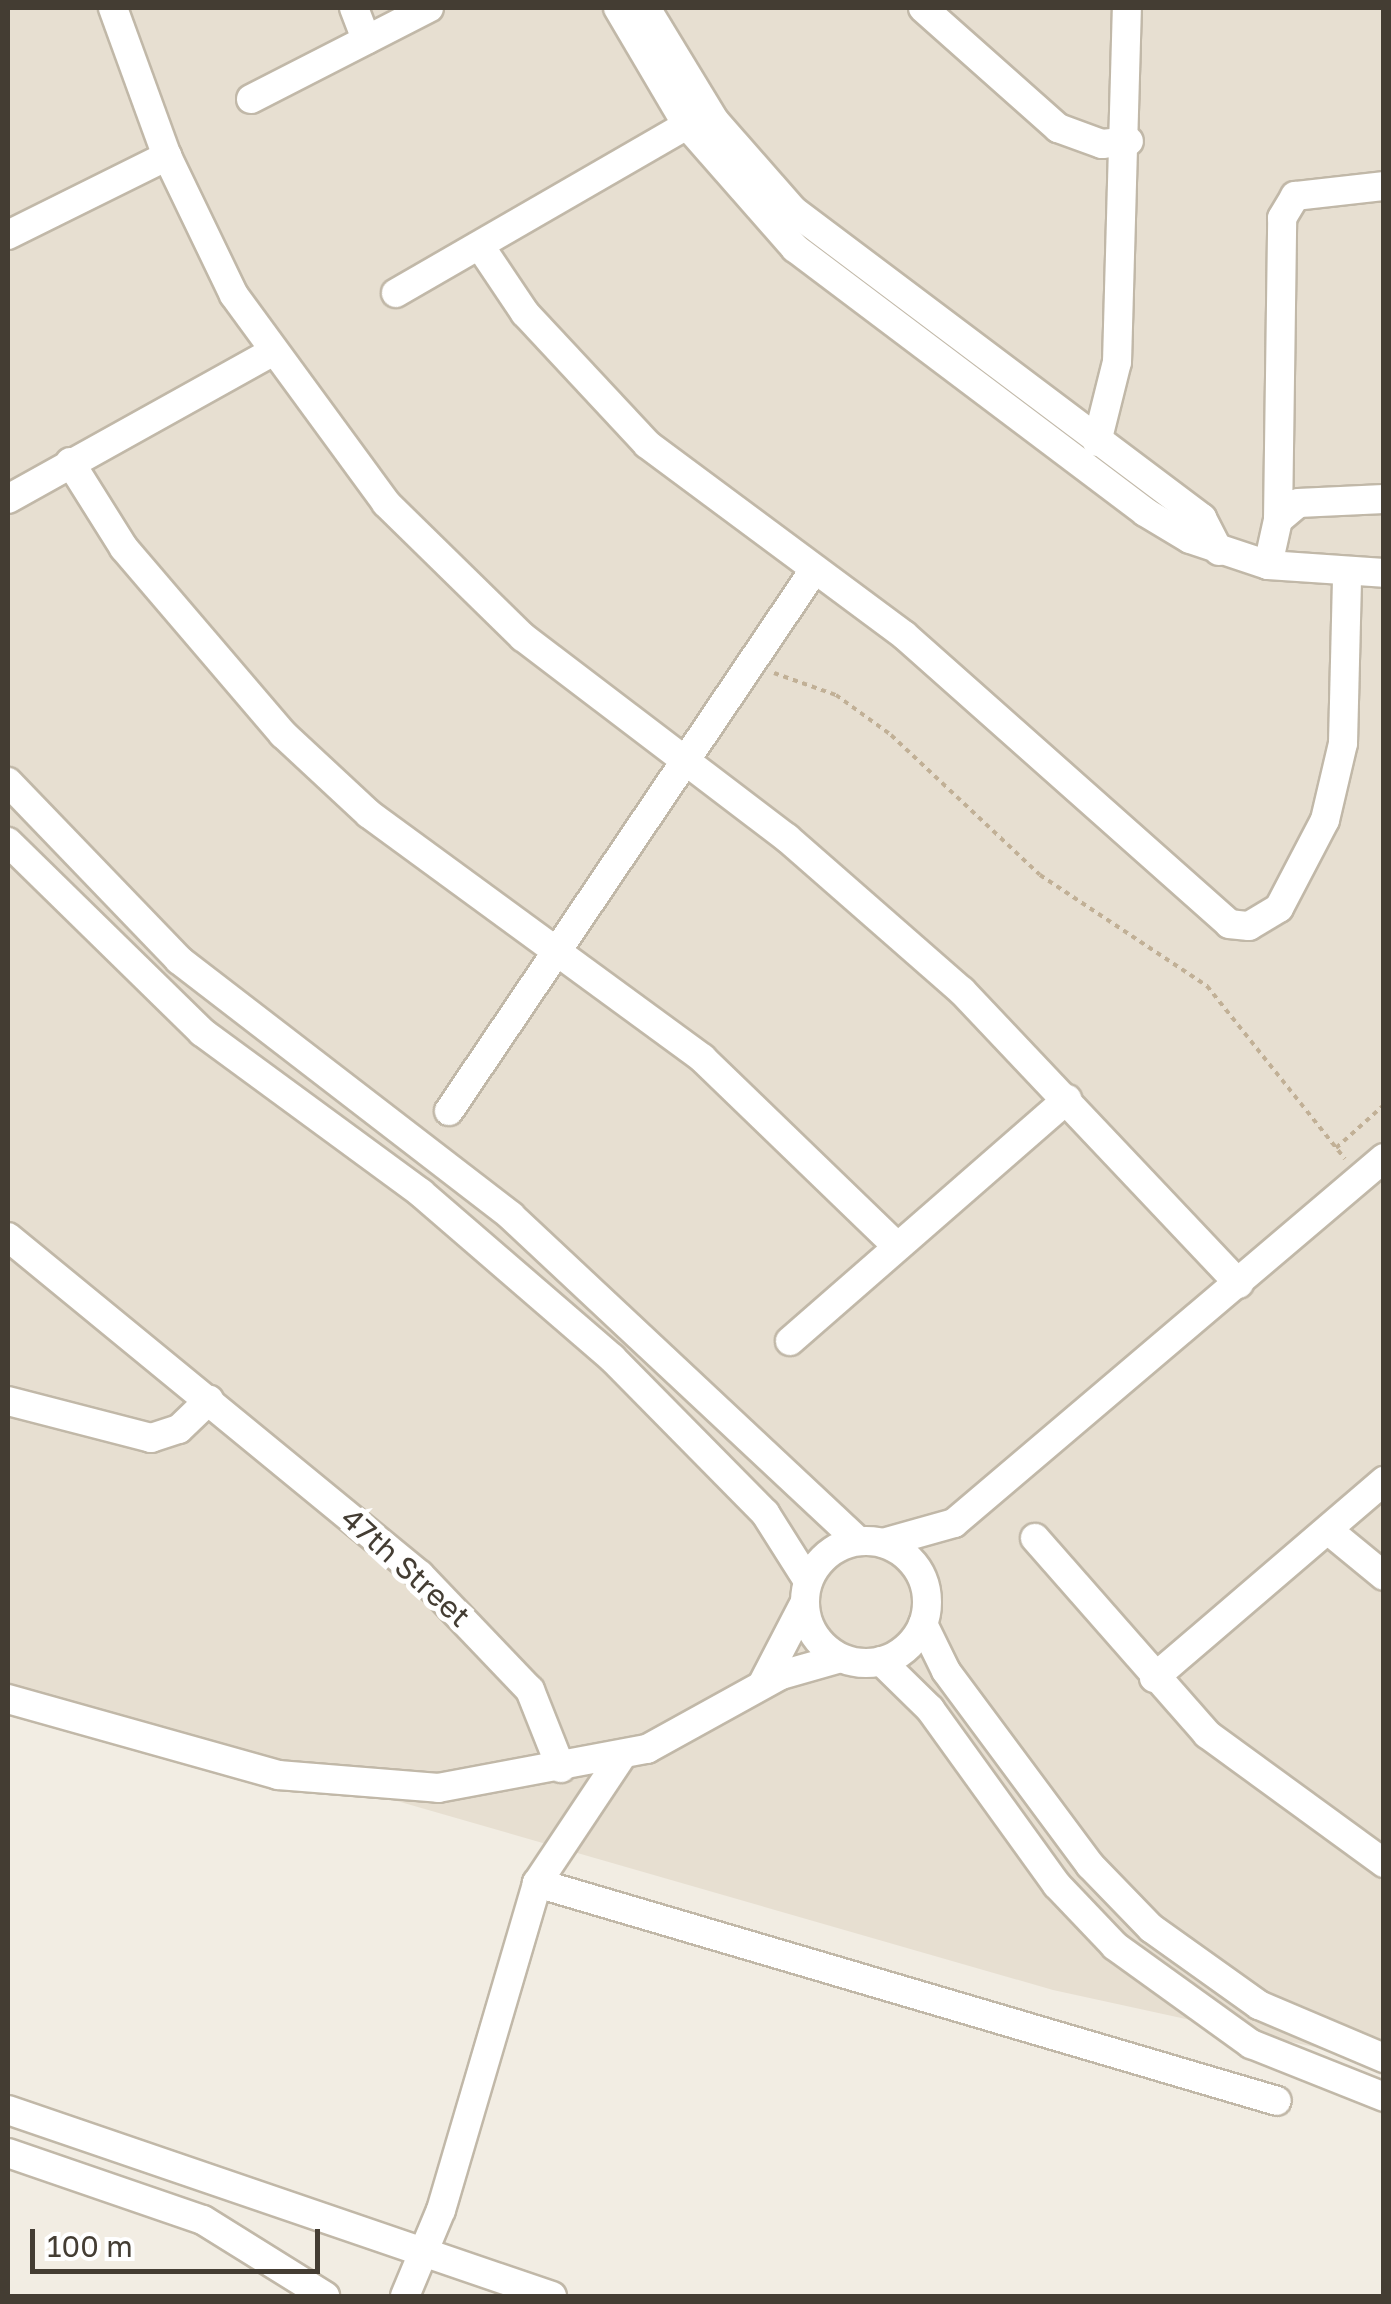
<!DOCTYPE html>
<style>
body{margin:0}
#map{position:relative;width:1391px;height:2304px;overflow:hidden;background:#f2ede3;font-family:"Golos Text",sans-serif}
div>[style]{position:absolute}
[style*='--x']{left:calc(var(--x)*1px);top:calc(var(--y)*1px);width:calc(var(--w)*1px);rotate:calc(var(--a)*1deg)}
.residential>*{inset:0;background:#e7dfd1}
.path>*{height:4px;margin-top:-2px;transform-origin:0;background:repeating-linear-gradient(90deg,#c1b096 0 5px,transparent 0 10px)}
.roads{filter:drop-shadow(2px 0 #c1b8a8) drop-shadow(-2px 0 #c1b8a8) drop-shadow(0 2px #c1b8a8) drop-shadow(0 -2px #c1b8a8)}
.minor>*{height:28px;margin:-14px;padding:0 14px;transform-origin:14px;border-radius:14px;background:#fff}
.minor>.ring{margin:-14px;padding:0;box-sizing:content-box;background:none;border:28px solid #fff;border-radius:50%}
span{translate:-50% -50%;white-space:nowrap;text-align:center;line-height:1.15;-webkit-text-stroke:10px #fff;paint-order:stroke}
.street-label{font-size:30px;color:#443d33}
.frame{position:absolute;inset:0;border:10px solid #443d33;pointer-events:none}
.scale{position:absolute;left:30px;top:2229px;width:290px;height:45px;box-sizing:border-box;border:5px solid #443d33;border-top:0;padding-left:12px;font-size:30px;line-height:35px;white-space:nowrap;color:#443d33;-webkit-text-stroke:8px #fff;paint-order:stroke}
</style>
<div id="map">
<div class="residential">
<i style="clip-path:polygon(8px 8px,1383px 8px,1383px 2062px,1053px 1990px,8px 1689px)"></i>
</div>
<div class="path">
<i style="--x:774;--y:673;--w:66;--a:19.5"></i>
<i style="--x:836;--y:695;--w:68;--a:36"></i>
<i style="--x:891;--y:735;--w:204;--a:43.2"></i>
<i style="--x:1040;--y:875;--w:201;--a:33.6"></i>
<i style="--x:1207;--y:986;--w:221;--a:51.4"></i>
<i style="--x:1336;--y:1148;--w:64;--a:-41.9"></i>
</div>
<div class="roads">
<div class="minor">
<i style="--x:113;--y:8;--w:158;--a:70"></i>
<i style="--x:167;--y:156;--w:154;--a:64.3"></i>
<i style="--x:234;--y:295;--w:258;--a:53.8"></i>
<i style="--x:386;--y:503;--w:192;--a:44.4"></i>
<i style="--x:523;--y:637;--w:332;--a:37.3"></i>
<i style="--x:787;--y:838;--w:232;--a:41.2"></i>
<i style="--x:962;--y:991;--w:403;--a:46.6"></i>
<i style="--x:354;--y:8;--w:34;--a:69"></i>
<i style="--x:618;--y:8;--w:136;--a:59.5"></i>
<i style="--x:687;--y:125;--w:164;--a:48.7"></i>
<i style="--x:795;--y:248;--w:438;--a:37"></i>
<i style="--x:1145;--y:512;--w:52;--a:31"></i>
<i style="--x:1190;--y:539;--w:82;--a:18.4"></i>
<i style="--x:1268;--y:565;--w:116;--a:3.9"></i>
<i style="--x:646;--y:8;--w:131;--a:58.7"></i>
<i style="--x:714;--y:120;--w:121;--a:48.7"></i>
<i style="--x:794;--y:211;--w:511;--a:36.96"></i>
<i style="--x:1202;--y:518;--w:37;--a:63"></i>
<i style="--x:923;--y:8;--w:181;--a:41.6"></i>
<i style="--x:1058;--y:128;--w:47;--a:20"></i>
<i style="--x:1102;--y:144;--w:27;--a:-6"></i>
<i style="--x:251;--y:99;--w:200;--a:-27.1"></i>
<i style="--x:8;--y:235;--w:178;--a:-26.4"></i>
<i style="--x:480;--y:246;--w:81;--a:56.1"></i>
<i style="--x:525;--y:313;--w:179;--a:47"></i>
<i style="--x:647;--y:444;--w:320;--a:36.6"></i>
<i style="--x:904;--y:635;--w:435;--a:41.6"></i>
<i style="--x:1229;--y:924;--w:20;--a:6"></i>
<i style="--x:1249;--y:926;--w:35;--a:-31"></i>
<i style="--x:1279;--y:908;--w:99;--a:-62.4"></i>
<i style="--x:1325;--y:820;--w:79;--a:-76.8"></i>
<i style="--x:1343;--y:743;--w:169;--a:-88.6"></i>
<i style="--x:396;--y:293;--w:336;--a:-30"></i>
<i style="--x:1097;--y:442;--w:82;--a:-76"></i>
<i style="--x:1117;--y:362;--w:354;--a:-88.4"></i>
<i style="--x:70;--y:462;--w:102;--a:57.9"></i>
<i style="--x:124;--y:548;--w:245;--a:49.5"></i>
<i style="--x:283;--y:734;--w:117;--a:42.9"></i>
<i style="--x:369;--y:814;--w:413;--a:36.2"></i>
<i style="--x:702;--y:1058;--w:271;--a:44"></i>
<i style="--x:8;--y:499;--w:302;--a:-29.1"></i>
<i style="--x:1278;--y:520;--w:26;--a:-40"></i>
<i style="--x:1298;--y:503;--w:86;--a:-2.7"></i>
<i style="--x:1268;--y:565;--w:46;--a:-77.5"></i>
<i style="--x:1278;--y:520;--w:302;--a:-89.2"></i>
<i style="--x:1282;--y:218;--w:26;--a:-59"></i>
<i style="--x:1295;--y:196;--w:90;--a:-6.4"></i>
<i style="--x:8;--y:782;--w:247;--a:46.1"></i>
<i style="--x:179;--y:960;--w:419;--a:37.6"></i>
<i style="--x:511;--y:1216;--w:475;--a:43.1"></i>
<i style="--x:8;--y:842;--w:272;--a:44.4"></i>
<i style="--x:202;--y:1032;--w:272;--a:36.3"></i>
<i style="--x:421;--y:1193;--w:252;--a:40.8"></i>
<i style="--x:612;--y:1358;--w:218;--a:45.4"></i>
<i style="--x:765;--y:1513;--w:80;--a:57.7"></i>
<i style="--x:449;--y:1111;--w:653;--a:-55.99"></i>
<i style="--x:8;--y:1237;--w:533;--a:39.37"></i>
<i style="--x:420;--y:1575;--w:159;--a:46.3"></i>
<i style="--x:530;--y:1690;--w:84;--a:68.3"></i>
<i style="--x:790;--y:1341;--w:368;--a:-41.1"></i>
<i style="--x:8;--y:1401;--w:148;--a:14.5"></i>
<i style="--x:151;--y:1438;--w:29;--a:-18"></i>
<i style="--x:179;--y:1429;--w:42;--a:-44"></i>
<i style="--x:1328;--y:1530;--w:72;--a:39.4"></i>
<i style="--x:1035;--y:1538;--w:261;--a:48.7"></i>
<i style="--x:1207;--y:1734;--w:219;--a:36.1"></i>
<i class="ring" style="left:805px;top:1541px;width:94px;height:94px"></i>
<i style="--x:883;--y:1543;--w:74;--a:-15.7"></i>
<i style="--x:954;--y:1523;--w:564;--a:-40.33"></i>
<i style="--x:923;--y:1624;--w:52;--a:63.9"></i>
<i style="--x:946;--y:1671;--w:242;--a:53.4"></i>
<i style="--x:1090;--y:1865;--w:88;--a:45.9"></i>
<i style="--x:1151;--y:1928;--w:133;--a:35.5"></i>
<i style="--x:1259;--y:2005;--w:136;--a:23"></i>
<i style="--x:881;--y:1661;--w:69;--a:44.4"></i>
<i style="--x:930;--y:1709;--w:217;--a:54.2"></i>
<i style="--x:1057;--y:1885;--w:84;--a:46.4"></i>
<i style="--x:1115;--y:1946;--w:168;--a:35.8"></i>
<i style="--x:1251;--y:2044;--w:143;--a:21.7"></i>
<i style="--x:1154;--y:1678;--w:303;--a:-40.6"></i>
<i style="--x:763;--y:1683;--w:91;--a:-62.6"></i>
<i style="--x:8;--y:1699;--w:280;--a:15.7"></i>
<i style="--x:278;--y:1775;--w:161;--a:4.6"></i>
<i style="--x:438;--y:1788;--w:213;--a:-10.6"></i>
<i style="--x:647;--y:1749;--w:153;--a:-28.9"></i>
<i style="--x:781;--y:1675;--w:62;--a:-15.8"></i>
<i style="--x:537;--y:1883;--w:771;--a:16.41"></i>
<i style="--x:8;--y:2110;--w:575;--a:18.88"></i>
<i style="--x:8;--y:2153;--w:206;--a:19"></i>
<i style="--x:203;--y:2220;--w:144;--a:31.9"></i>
<i style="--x:405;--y:2296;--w:93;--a:-67.3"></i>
<i style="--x:441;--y:2210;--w:341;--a:-73.6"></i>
<i style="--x:537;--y:1883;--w:151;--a:-56.3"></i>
</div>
</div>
<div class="street-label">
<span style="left:406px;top:1567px;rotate:42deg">47th Street</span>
</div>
<div class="frame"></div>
<div class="scale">100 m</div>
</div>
